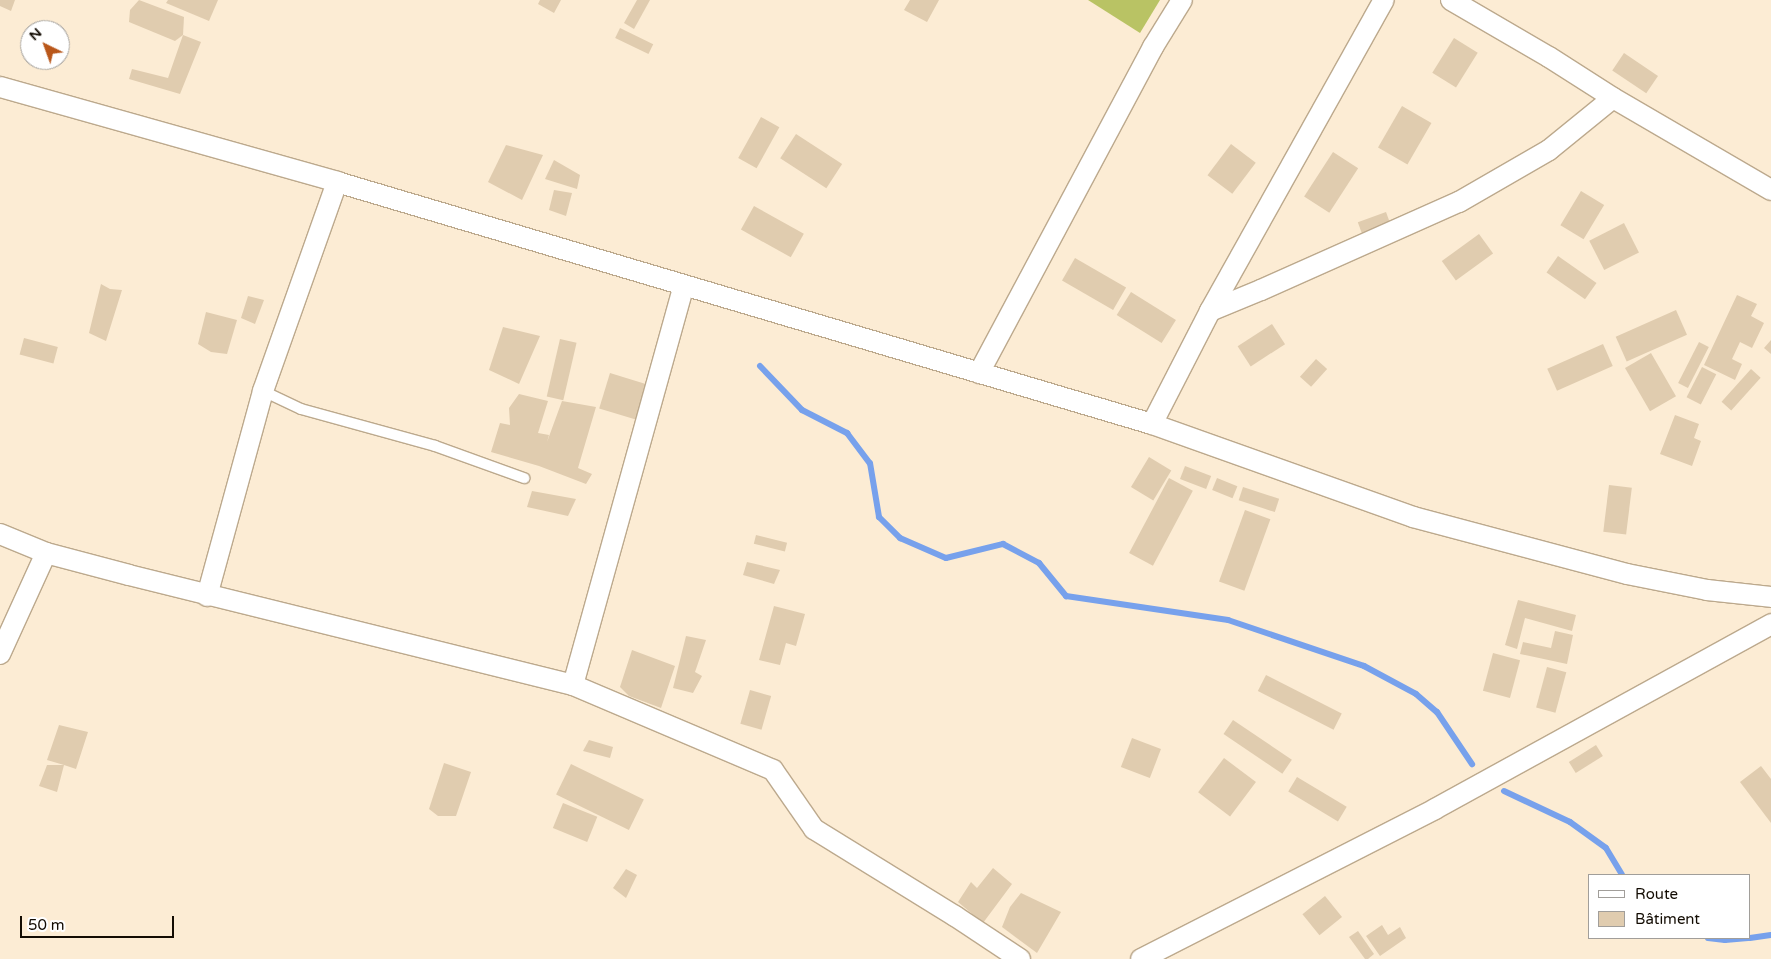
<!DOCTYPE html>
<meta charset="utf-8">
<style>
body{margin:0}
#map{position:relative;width:1771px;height:959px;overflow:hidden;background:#fcecd4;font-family:"Varela Round",sans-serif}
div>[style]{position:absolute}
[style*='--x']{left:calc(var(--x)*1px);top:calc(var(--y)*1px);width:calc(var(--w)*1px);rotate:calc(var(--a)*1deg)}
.forest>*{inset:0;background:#b9c364}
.stream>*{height:6px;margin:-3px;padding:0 3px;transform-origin:3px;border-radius:3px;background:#77a1ec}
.building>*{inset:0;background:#e0ccaf;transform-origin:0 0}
.roads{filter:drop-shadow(1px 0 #bca98d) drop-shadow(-1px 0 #bca98d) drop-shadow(0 1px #bca98d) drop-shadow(0 -1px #bca98d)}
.service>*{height:10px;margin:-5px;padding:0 5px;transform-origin:5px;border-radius:5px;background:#fff}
.minor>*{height:20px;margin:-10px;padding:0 10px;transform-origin:10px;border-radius:10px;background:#fff}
span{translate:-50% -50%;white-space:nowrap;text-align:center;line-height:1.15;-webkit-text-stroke:4.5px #fff;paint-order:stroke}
.legend{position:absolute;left:1588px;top:874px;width:162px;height:65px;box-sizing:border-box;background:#fff;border:1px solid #a19e9a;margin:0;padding:6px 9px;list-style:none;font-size:15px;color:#130c03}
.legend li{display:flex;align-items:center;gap:10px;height:25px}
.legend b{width:25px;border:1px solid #a19e9a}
.north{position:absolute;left:20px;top:20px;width:50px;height:50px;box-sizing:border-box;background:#fff;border:1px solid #a19e9a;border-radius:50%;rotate:318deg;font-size:14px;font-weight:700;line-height:20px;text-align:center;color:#130c03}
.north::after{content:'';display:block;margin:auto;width:18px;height:22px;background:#b9571a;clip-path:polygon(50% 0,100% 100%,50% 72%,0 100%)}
.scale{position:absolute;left:20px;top:916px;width:154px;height:22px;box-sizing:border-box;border:2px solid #130c03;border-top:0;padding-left:6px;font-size:15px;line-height:18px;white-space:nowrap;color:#130c03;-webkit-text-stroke:4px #fff;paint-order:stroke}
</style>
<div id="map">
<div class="forest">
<i style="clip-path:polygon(1088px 0,1160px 0,1140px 33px)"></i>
</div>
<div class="stream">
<i style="--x:760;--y:366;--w:61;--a:46.3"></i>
<i style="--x:802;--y:410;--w:51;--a:27.1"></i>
<i style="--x:847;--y:433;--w:38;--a:53"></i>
<i style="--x:870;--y:463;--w:55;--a:80.5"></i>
<i style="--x:879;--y:517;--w:30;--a:45"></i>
<i style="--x:900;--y:538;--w:50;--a:23.5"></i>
<i style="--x:946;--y:558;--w:59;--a:-13.8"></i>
<i style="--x:1003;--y:544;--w:41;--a:27.8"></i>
<i style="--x:1039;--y:563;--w:43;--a:50.7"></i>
<i style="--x:1066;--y:596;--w:164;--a:8.4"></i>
<i style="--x:1228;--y:620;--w:144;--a:18.7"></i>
<i style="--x:1364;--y:666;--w:59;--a:28.3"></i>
<i style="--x:1416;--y:694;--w:28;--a:41"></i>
<i style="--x:1437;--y:712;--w:63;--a:56.1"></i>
<i style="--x:1504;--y:791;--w:73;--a:25.2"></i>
<i style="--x:1570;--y:822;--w:44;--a:35.8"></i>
<i style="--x:1606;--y:848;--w:31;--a:59"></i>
<i style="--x:1708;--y:938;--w:17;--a:7"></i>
<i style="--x:1725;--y:940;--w:23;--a:-5"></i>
<i style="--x:1750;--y:938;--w:21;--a:-8"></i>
</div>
<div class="building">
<i style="clip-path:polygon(0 0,15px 0,11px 11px,0 6px)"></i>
<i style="clip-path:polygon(139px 0,184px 17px,183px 35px,175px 41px,129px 22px,130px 10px)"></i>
<i style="clip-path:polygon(168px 0,218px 0,209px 21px,166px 3px)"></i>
<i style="clip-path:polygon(540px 0,561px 0,554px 13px,538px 4px)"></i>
<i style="clip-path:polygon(637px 0,650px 0,634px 29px,624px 23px)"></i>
<i style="clip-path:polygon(910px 0,939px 0,927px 22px,904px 10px)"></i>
<i style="left:620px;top:28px;width:37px;height:11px;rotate:26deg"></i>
<i style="clip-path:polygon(183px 35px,201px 42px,180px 94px,129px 79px,132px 69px,168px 78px)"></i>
<i style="left:1454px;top:38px;width:28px;height:41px;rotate:32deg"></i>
<i style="left:1624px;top:53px;width:41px;height:21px;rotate:34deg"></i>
<i style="left:1402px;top:106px;width:34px;height:48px;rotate:30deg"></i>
<i style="left:761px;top:117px;width:21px;height:47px;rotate:29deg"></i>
<i style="left:796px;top:134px;width:55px;height:29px;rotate:33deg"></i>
<i style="left:1231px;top:144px;width:31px;height:39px;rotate:37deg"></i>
<i style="clip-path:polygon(506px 145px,543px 155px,522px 200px,488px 182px)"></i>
<i style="left:1333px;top:152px;width:30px;height:53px;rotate:33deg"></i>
<i style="clip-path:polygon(554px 160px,580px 175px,577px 189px,545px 179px)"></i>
<i style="clip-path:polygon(554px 190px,572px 193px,566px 216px,549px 210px)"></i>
<i style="left:1581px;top:191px;width:27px;height:40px;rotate:31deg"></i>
<i style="left:754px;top:206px;width:57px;height:27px;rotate:29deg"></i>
<i style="left:1386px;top:212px;width:15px;height:30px;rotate:70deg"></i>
<i style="left:1624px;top:223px;width:33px;height:39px;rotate:63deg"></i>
<i style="left:1479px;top:234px;width:24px;height:46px;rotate:54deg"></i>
<i style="left:1558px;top:256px;width:47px;height:20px;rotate:35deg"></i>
<i style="left:1075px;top:258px;width:59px;height:26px;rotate:30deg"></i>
<i style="clip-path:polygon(101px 284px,110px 289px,122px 290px,106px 341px,89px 333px)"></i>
<i style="left:1131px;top:292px;width:53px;height:27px;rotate:32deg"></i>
<i style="clip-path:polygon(1737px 295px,1757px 304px,1751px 316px,1764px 323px,1752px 348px,1740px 342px,1732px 359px,1742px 364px,1735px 380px,1704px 365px)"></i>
<i style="clip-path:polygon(248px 296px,264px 300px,255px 324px,241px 318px)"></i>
<i style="left:1676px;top:310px;width:27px;height:66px;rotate:66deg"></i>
<i style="clip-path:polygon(206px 312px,237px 320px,227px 354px,211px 352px,198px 344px)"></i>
<i style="left:1272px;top:324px;width:24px;height:41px;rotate:57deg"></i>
<i style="clip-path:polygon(503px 327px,540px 336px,519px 384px,489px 370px)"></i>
<i style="left:24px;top:338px;width:35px;height:17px;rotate:15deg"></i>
<i style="left:560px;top:339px;width:17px;height:59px;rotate:13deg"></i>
<i style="clip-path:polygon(1771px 340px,1771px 354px,1764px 348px)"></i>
<i style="left:1699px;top:342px;width:11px;height:46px;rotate:27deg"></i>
<i style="left:1603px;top:344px;width:24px;height:61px;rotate:66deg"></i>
<i style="left:1651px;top:353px;width:50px;height:30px;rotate:60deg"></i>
<i style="left:1316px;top:359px;width:15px;height:24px;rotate:42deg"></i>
<i style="left:1702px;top:367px;width:16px;height:34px;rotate:27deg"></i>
<i style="left:1751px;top:369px;width:13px;height:44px;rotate:42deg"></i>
<i style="left:610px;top:373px;width:39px;height:37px;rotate:17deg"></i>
<i style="clip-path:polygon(519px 394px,548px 401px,538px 433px,549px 435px,547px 442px,562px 401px,596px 407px,578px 468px,592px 474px,586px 484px,539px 466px,491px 452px,500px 423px,510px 425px,509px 408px)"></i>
<i style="clip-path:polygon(1675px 415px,1699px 424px,1694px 438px,1701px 441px,1692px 466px,1660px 454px)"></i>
<i style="left:1149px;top:457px;width:26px;height:35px;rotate:31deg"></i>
<i style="left:1185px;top:466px;width:28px;height:14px;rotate:21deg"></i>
<i style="left:1169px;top:478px;width:27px;height:85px;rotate:28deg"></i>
<i style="left:1217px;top:478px;width:22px;height:13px;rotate:22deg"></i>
<i style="left:1609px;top:485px;width:23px;height:47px;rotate:7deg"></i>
<i style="left:1243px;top:487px;width:38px;height:14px;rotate:18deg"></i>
<i style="clip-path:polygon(532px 491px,576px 499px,568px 516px,527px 507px)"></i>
<i style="left:1245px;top:510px;width:27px;height:76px;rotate:20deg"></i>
<i style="left:756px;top:535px;width:32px;height:9px;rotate:14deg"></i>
<i style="clip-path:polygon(747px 562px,780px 570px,774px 584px,743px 575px)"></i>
<i style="clip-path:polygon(1518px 600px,1576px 615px,1572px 631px,1525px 618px,1517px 649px,1505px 645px)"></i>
<i style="clip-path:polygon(774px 606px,805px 614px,796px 646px,786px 643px,780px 665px,759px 660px)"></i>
<i style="clip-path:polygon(1555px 631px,1573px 635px,1567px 664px,1520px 654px,1523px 642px,1551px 648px)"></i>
<i style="clip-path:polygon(686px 636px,706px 640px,695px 672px,702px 676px,693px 693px,673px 688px)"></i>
<i style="clip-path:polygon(632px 650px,675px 666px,661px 708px,629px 696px,620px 687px)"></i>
<i style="left:1493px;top:653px;width:28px;height:39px;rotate:15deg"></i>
<i style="left:1547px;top:667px;width:20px;height:42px;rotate:15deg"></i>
<i style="left:1266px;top:675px;width:85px;height:18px;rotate:27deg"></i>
<i style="left:750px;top:690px;width:22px;height:35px;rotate:16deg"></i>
<i style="left:1233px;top:720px;width:71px;height:17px;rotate:34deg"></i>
<i style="clip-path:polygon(59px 725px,88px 732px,76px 769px,64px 765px,57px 792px,39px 786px,47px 765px,64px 765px,47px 760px)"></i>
<i style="left:1132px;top:738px;width:31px;height:31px;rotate:21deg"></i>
<i style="clip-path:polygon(589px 740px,613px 747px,610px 758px,583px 751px)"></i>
<i style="left:1596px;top:745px;width:13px;height:32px;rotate:58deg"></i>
<i style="left:1224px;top:758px;width:40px;height:43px;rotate:37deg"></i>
<i style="clip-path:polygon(444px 763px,471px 772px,456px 816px,438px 816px,429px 809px)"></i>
<i style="left:571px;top:764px;width:81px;height:34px;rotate:26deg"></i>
<i style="clip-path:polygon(1761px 766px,1771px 779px,1771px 823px,1740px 782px)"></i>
<i style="left:1297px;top:777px;width:58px;height:17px;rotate:31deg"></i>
<i style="left:563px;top:803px;width:37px;height:27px;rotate:22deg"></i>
<i style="clip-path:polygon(993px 868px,1012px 884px,983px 923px,958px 902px,971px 882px,977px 888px)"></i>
<i style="clip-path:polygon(626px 869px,637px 875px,626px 898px,613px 888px)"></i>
<i style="clip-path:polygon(1021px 893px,1061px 912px,1037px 953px,1002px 927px,1010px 907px)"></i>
<i style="left:1325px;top:896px;width:27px;height:29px;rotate:51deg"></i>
<i style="clip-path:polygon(1382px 925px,1388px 935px,1400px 927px,1406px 938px,1380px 956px,1366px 936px)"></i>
<i style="clip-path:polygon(1358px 931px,1374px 954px,1368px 959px,1365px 959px,1349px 937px)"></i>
</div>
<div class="roads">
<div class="service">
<i style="--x:263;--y:391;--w:42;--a:25.3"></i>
<i style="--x:301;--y:409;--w:139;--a:15.4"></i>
<i style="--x:435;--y:446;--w:95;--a:19.8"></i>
</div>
<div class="minor">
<i style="--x:1451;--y:0;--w:113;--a:30.2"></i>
<i style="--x:1549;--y:57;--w:76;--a:32.6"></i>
<i style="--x:1613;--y:98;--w:183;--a:30.2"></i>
<i style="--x:0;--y:87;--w:350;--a:15.7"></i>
<i style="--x:337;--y:182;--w:850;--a:16.54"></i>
<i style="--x:1152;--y:424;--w:277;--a:19.6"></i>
<i style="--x:1413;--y:517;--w:221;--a:14.9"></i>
<i style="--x:1627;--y:574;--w:82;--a:11.3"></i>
<i style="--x:1707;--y:590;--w:64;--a:6.2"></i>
<i style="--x:1210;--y:311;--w:55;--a:-22.4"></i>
<i style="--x:1261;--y:290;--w:217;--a:-24"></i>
<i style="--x:1459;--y:202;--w:104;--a:-30"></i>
<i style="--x:1549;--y:150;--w:82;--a:-39.1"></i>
<i style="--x:979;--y:373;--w:370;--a:-61.9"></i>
<i style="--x:1153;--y:47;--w:55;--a:-58.3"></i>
<i style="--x:1152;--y:424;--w:127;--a:-62.8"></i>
<i style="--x:1210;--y:311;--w:356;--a:-60.8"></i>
<i style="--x:0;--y:534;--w:50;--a:22.4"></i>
<i style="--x:46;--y:553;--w:86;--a:14.8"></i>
<i style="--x:129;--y:575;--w:457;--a:13.9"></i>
<i style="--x:573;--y:685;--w:217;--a:23"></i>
<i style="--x:773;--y:770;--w:72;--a:55.2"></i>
<i style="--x:814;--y:829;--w:166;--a:31.7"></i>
<i style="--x:955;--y:916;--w:78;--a:33.5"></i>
<i style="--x:207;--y:596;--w:213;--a:-74.7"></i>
<i style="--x:263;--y:391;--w:222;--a:-70.5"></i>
<i style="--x:0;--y:654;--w:111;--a:-65.5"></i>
<i style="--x:573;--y:685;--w:414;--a:-74.5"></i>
<i style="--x:1141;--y:959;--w:330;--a:-27"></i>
<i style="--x:1435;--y:809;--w:384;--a:-28.8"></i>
</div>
</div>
<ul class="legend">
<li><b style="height:6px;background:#fff"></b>Route</li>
<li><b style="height:14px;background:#e0ccaf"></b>Bâtiment</li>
</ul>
<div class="north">N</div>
<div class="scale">50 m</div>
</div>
